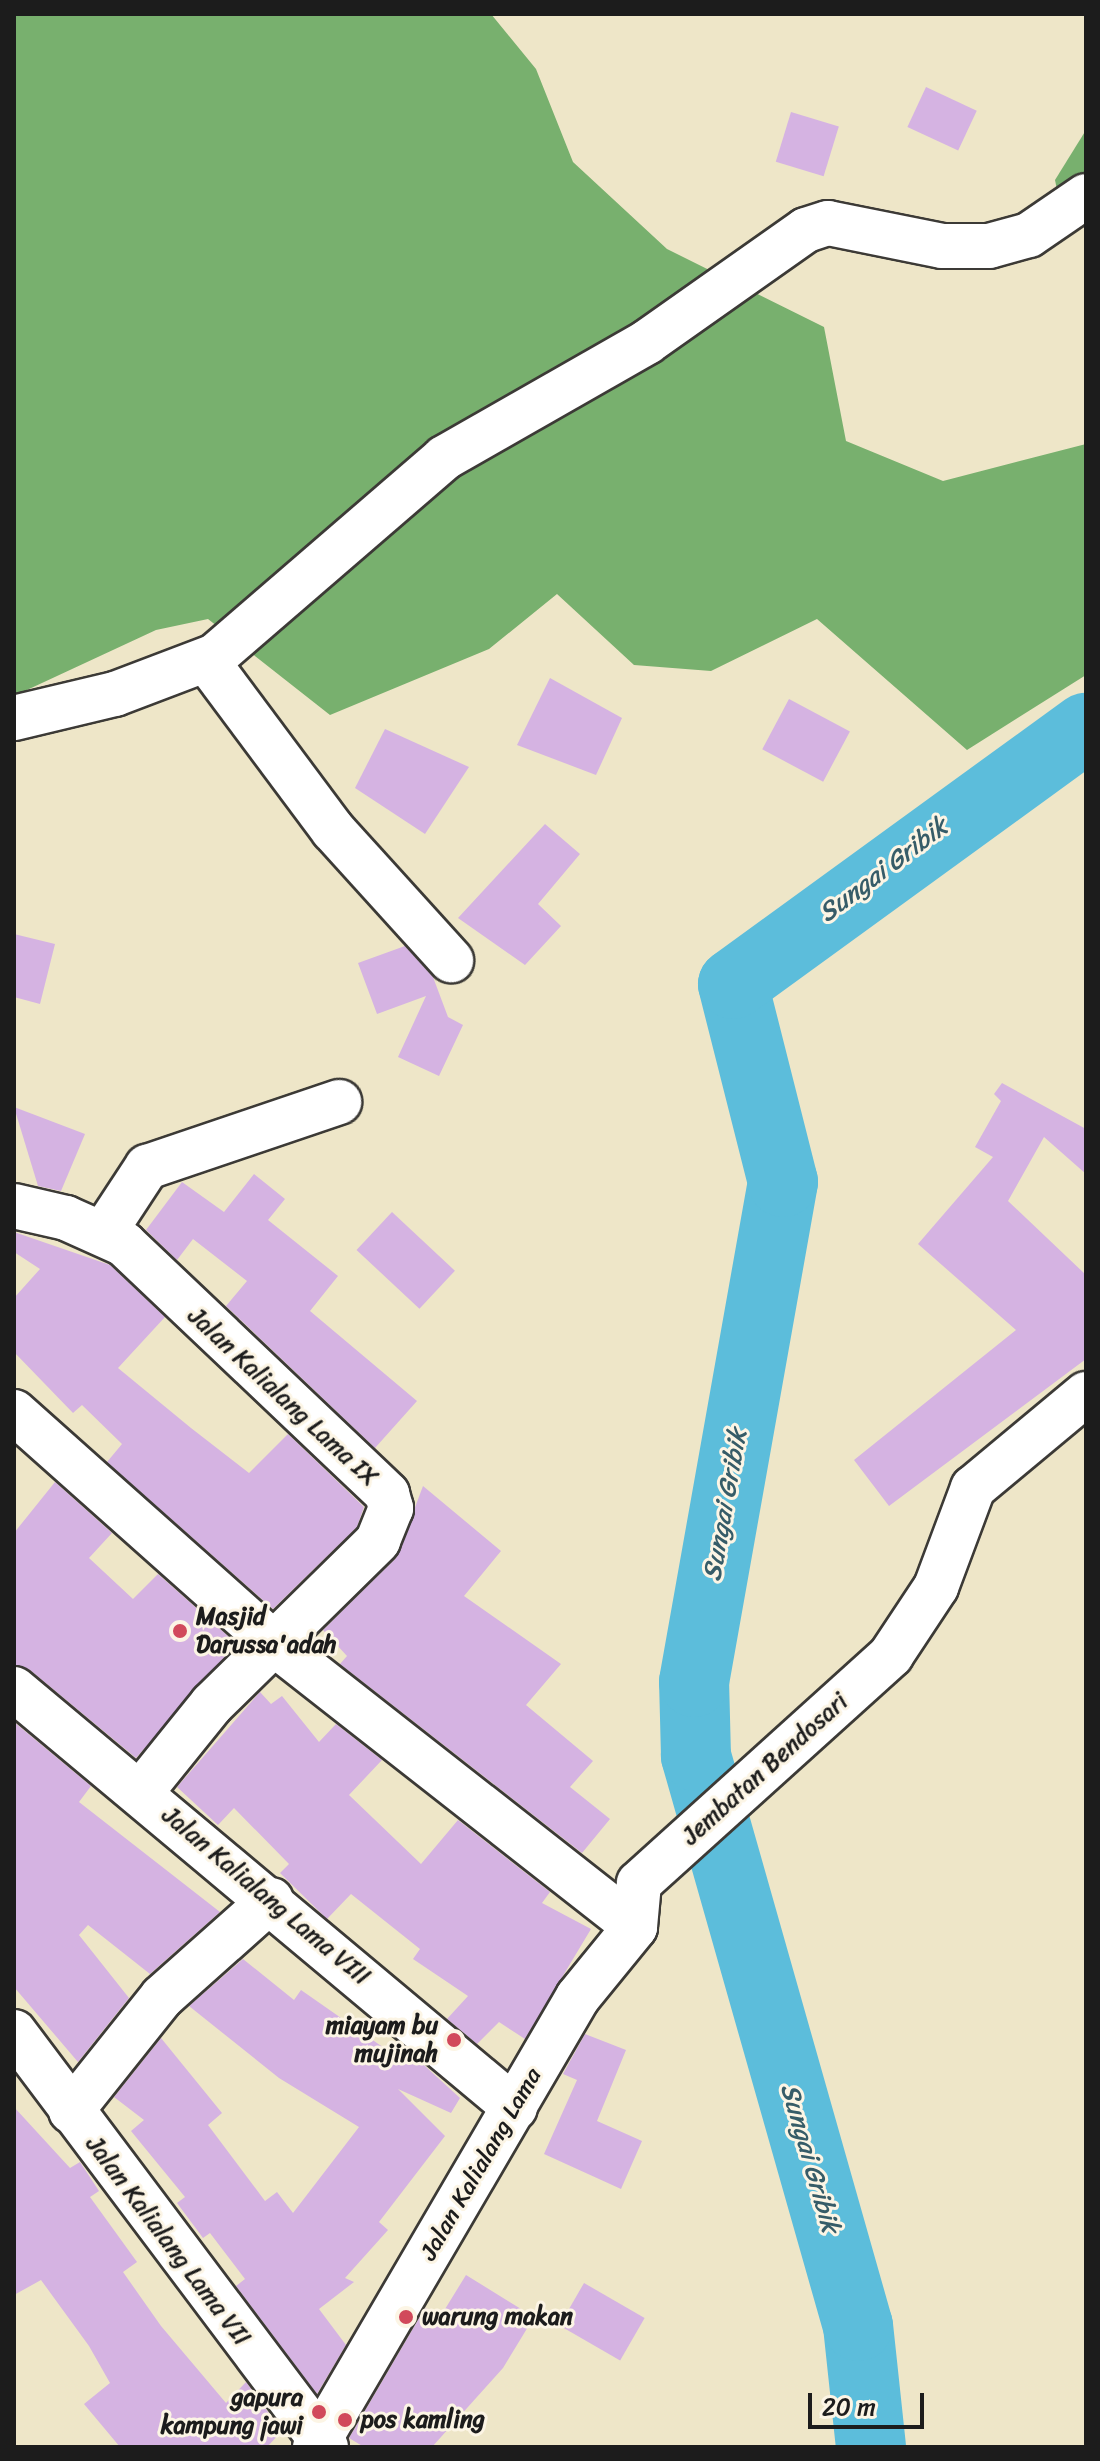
<!DOCTYPE html>
<style>
body{margin:0}
#map{position:relative;width:1100px;height:2461px;overflow:hidden;background:#eee6c8;font-family:Sriracha,sans-serif}
div>[style]{position:absolute}
[style*='--x']{left:calc(var(--x)*1px);top:calc(var(--y)*1px);width:calc(var(--w)*1px);rotate:calc(var(--a)*1deg)}
.forest>*{inset:0;background:#78b06e}
.river>*{height:70px;margin:-35px;padding:0 35px;transform-origin:35px;border-radius:35px;background:#5cbddb}
.building>*{inset:0;background:#d5b3e2;transform-origin:0 0}
.roads{filter:drop-shadow(2px 0 #3c3a36) drop-shadow(-2px 0 #3c3a36) drop-shadow(0 2px #3c3a36) drop-shadow(0 -2px #3c3a36)}
.minor>*{height:44px;margin:-22px;padding:0 22px;transform-origin:22px;border-radius:22px;background:#fff}
.dots>*{width:22px;height:22px;translate:-50% -50%;box-sizing:border-box;border:4px solid #fcf5e5;border-radius:50%}
span{translate:-50% -50%;white-space:nowrap;text-align:center;line-height:1.15;-webkit-text-stroke:6px #fcf5e5;paint-order:stroke}
.street-label{font-size:24px;color:#1c1c1c}
.poi-label{font-size:24px;color:#1c1c1c;font-weight:700}
.left{translate:0 -50%;text-align:left}
.right{translate:-100% -50%;text-align:right}
.water-label{font-size:26px;color:#365c68;font-style:italic}
.frame{position:absolute;inset:0;border:16px solid #1c1c1c;pointer-events:none}
.scale{position:absolute;left:808px;top:2393px;width:116px;height:36px;box-sizing:border-box;border:4px solid #1c1c1c;border-top:0;padding-left:10px;font-size:24px;line-height:28px;white-space:nowrap;color:#1c1c1c;-webkit-text-stroke:6px #fcf5e5;paint-order:stroke}
</style>
<div id="map">
<div class="forest">
<i style="clip-path:polygon(14px 14px,491px 14px,536px 69px,573px 162px,667px 249px,824px 327px,846px 441px,943px 481px,1086px 444px,1086px 675px,967px 750px,817px 619px,711px 671px,634px 665px,557px 594px,489px 649px,330px 715px,208px 619px,156px 630px,14px 696px)"></i>
<i style="clip-path:polygon(1086px 130px,1086px 217px,1064px 224px,1055px 180px)"></i>
</div>
<div class="river">
<i style="--x:871;--y:2447;--w:122;--a:-96.1"></i>
<i style="--x:858;--y:2326;--w:593;--a:-105.87"></i>
<i style="--x:696;--y:1756;--w:74;--a:-91.5"></i>
<i style="--x:694;--y:1682;--w:508;--a:-79.91"></i>
<i style="--x:783;--y:1182;--w:204;--a:-104.2"></i>
<i style="--x:733;--y:984;--w:436;--a:-36"></i>
</div>
<div class="building">
<i style="left:926px;top:87px;width:56px;height:44px;rotate:25deg"></i>
<i style="left:791px;top:112px;width:50px;height:52px;rotate:17deg"></i>
<i style="clip-path:polygon(550px 678px,622px 718px,596px 775px,517px 745px)"></i>
<i style="left:789px;top:699px;width:69px;height:57px;rotate:28deg"></i>
<i style="clip-path:polygon(385px 729px,469px 767px,425px 834px,355px 788px)"></i>
<i style="clip-path:polygon(545px 824px,580px 854px,538px 904px,561px 926px,525px 965px,458px 918px)"></i>
<i style="clip-path:polygon(14px 934px,55px 944px,40px 1004px,14px 997px)"></i>
<i style="clip-path:polygon(405px 946px,433px 977px,448px 1017px,463px 1025px,439px 1076px,398px 1057px,426px 996px,377px 1014px,358px 963px)"></i>
<i style="clip-path:polygon(1002px 1083px,1086px 1129px,1086px 1174px,1044px 1137px,1008px 1201px,1086px 1275px,1086px 1359px,889px 1506px,854px 1460px,1016px 1330px,918px 1244px,993px 1157px,975px 1147px,1001px 1101px,994px 1094px)"></i>
<i style="clip-path:polygon(14px 1107px,85px 1134px,61px 1191px,38px 1186px)"></i>
<i style="clip-path:polygon(254px 1174px,285px 1199px,268px 1220px,338px 1276px,310px 1311px,417px 1401px,375px 1448px,226px 1306px,247px 1281px,193px 1239px,177px 1260px,146px 1230px,182px 1182px,224px 1212px)"></i>
<i style="left:392px;top:1212px;width:86px;height:52px;rotate:43deg"></i>
<i style="clip-path:polygon(14px 1232px,110px 1265px,165px 1317px,118px 1368px,191px 1428px,249px 1473px,288px 1434px,364px 1507px,357px 1527px,273px 1609px,107px 1462px,122px 1444px,82px 1405px,73px 1413px,14px 1352px,14px 1298px,40px 1269px,14px 1252px)"></i>
<i style="clip-path:polygon(55px 1482px,112px 1533px,89px 1558px,133px 1599px,158px 1574px,237px 1644px,136px 1758px,30px 1670px,14px 1665px,14px 1533px)"></i>
<i style="clip-path:polygon(423px 1486px,501px 1551px,464px 1596px,561px 1664px,526px 1705px,593px 1761px,570px 1787px,610px 1819px,582px 1853px,340px 1664px,347px 1656px,323px 1630px,396px 1558px)"></i>
<i style="clip-path:polygon(260px 1692px,271px 1704px,282px 1696px,319px 1742px,336px 1724px,382px 1760px,349px 1795px,421px 1864px,458px 1820px,550px 1892px,542px 1903px,591px 1929px,525px 2039px,499px 2022px,477px 2044px,447px 2019px,468px 1996px,413px 1959px,420px 1949px,351px 1894px,327px 1919px,280px 1873px,289px 1864px,234px 1808px,218px 1825px,177px 1787px)"></i>
<i style="clip-path:polygon(14px 1722px,91px 1786px,79px 1802px,220px 1912px,150px 1974px,88px 1925px,79px 1935px,129px 1998px,78px 2062px,14px 1987px)"></i>
<i style="clip-path:polygon(243px 1959px,294px 2000px,301px 1990px,407px 2064px,414px 2056px,460px 2098px,451px 2113px,398px 2089px,445px 2136px,379px 2222px,388px 2230px,345px 2278px,354px 2282px,319px 2309px,346px 2345px,317px 2394px,236px 2286px,245px 2279px,210px 2233px,203px 2238px,177px 2203px,185px 2197px,131px 2131px,144px 2120px,114px 2097px,161px 2038px,222px 2113px,208px 2125px,265px 2201px,277px 2192px,293px 2213px,359px 2127px,279px 2078px,189px 2006px)"></i>
<i style="clip-path:polygon(585px 2034px,626px 2050px,597px 2121px,642px 2141px,621px 2189px,544px 2154px,577px 2080px,563px 2074px)"></i>
<i style="clip-path:polygon(14px 2107px,70px 2168px,80px 2162px,99px 2191px,90px 2197px,137px 2262px,123px 2272px,161px 2326px,226px 2403px,246px 2382px,282px 2431px,267px 2447px,120px 2447px,84px 2404px,110px 2383px,89px 2346px,41px 2280px,14px 2295px)"></i>
<i style="clip-path:polygon(466px 2275px,534px 2317px,503px 2368px,432px 2447px,364px 2447px,349px 2438px,425px 2308px,442px 2314px)"></i>
<i style="left:584px;top:2283px;width:70px;height:49px;rotate:30deg"></i>
</div>
<div class="roads">
<div class="minor">
<i style="--x:207;--y:661;--w:211;--a:53.3"></i>
<i style="--x:333;--y:830;--w:176;--a:47.8"></i>
<i style="--x:14;--y:718;--w:104;--a:-13.4"></i>
<i style="--x:115;--y:694;--w:107;--a:-20.8"></i>
<i style="--x:215;--y:656;--w:303;--a:-40.8"></i>
<i style="--x:444;--y:458;--w:234;--a:-29.7"></i>
<i style="--x:647;--y:342;--w:194;--a:-35.2"></i>
<i style="--x:806;--y:230;--w:23;--a:-18"></i>
<i style="--x:828;--y:223;--w:116;--a:11.4"></i>
<i style="--x:942;--y:246;--w:47;--a:0"></i>
<i style="--x:989;--y:246;--w:41;--a:-15.4"></i>
<i style="--x:1029;--y:235;--w:69;--a:-34.4"></i>
<i style="--x:14;--y:1206;--w:53;--a:13"></i>
<i style="--x:66;--y:1218;--w:64;--a:24.1"></i>
<i style="--x:124;--y:1244;--w:363;--a:43.5"></i>
<i style="--x:387;--y:1494;--w:15;--a:74"></i>
<i style="--x:391;--y:1508;--w:35;--a:112"></i>
<i style="--x:378;--y:1541;--w:233;--a:135.5"></i>
<i style="--x:212;--y:1704;--w:113;--a:128.9"></i>
<i style="--x:105;--y:1231;--w:77;--a:-56.7"></i>
<i style="--x:147;--y:1167;--w:203;--a:-18.7"></i>
<i style="--x:14;--y:1412;--w:352;--a:41.7"></i>
<i style="--x:277;--y:1646;--w:455;--a:38.1"></i>
<i style="--x:14;--y:1689;--w:653;--a:39.91"></i>
<i style="--x:14;--y:2032;--w:519;--a:53.06"></i>
<i style="--x:71;--y:2111;--w:146;--a:-51.4"></i>
<i style="--x:162;--y:1997;--w:146;--a:-41.7"></i>
<i style="--x:315;--y:2447;--w:521;--a:-59.7"></i>
<i style="--x:578;--y:1997;--w:90;--a:-50.8"></i>
<i style="--x:635;--y:1927;--w:44;--a:-84.8"></i>
<i style="--x:639;--y:1883;--w:340;--a:-42.1"></i>
<i style="--x:891;--y:1655;--w:82;--a:-56.5"></i>
<i style="--x:936;--y:1587;--w:106;--a:-69.5"></i>
<i style="--x:973;--y:1488;--w:147;--a:-39.8"></i>
</div>
</div>
<div class="dots">
<i style="left:180px;top:1631px;background:#d1495b"></i>
<i style="left:454px;top:2040px;background:#d1495b"></i>
<i style="left:406px;top:2317px;background:#d1495b"></i>
<i style="left:319px;top:2412px;background:#d1495b"></i>
<i style="left:345px;top:2420px;background:#d1495b"></i>
</div>
<div class="street-label">
<span style="left:283px;top:1397px;rotate:43deg">Jalan Kalialang Lama IX</span>
<span style="left:765px;top:1769px;rotate:-42deg">Jembatan Bendosari</span>
<span style="left:266px;top:1896px;rotate:40deg">Jalan Kalialang Lama VIII</span>
<span style="left:481px;top:2164px;rotate:-60deg">Jalan Kalialang Lama</span>
<span style="left:168px;top:2241px;rotate:53deg">Jalan Kalialang Lama VII</span>
</div>
<div class="poi-label">
<span class="left" style="left:196px;top:1631px">Masjid<br>Darussa'adah</span>
<span class="right" style="left:438px;top:2040px">miayam bu<br>mujinah</span>
<span class="left" style="left:422px;top:2317px">warung makan</span>
<span class="right" style="left:303px;top:2412px">gapura<br>kampung jawi</span>
<span class="left" style="left:361px;top:2420px">pos kamling</span>
</div>
<div class="water-label">
<span style="left:883px;top:870px;rotate:-37deg">Sungai Gribik</span>
<span style="left:725px;top:1505px;rotate:-80deg">Sungai Gribik</span>
<span style="left:810px;top:2158px;rotate:74deg">Sungai Gribik</span>
</div>
<div class="frame"></div>
<div class="scale">20 m</div>
</div>
